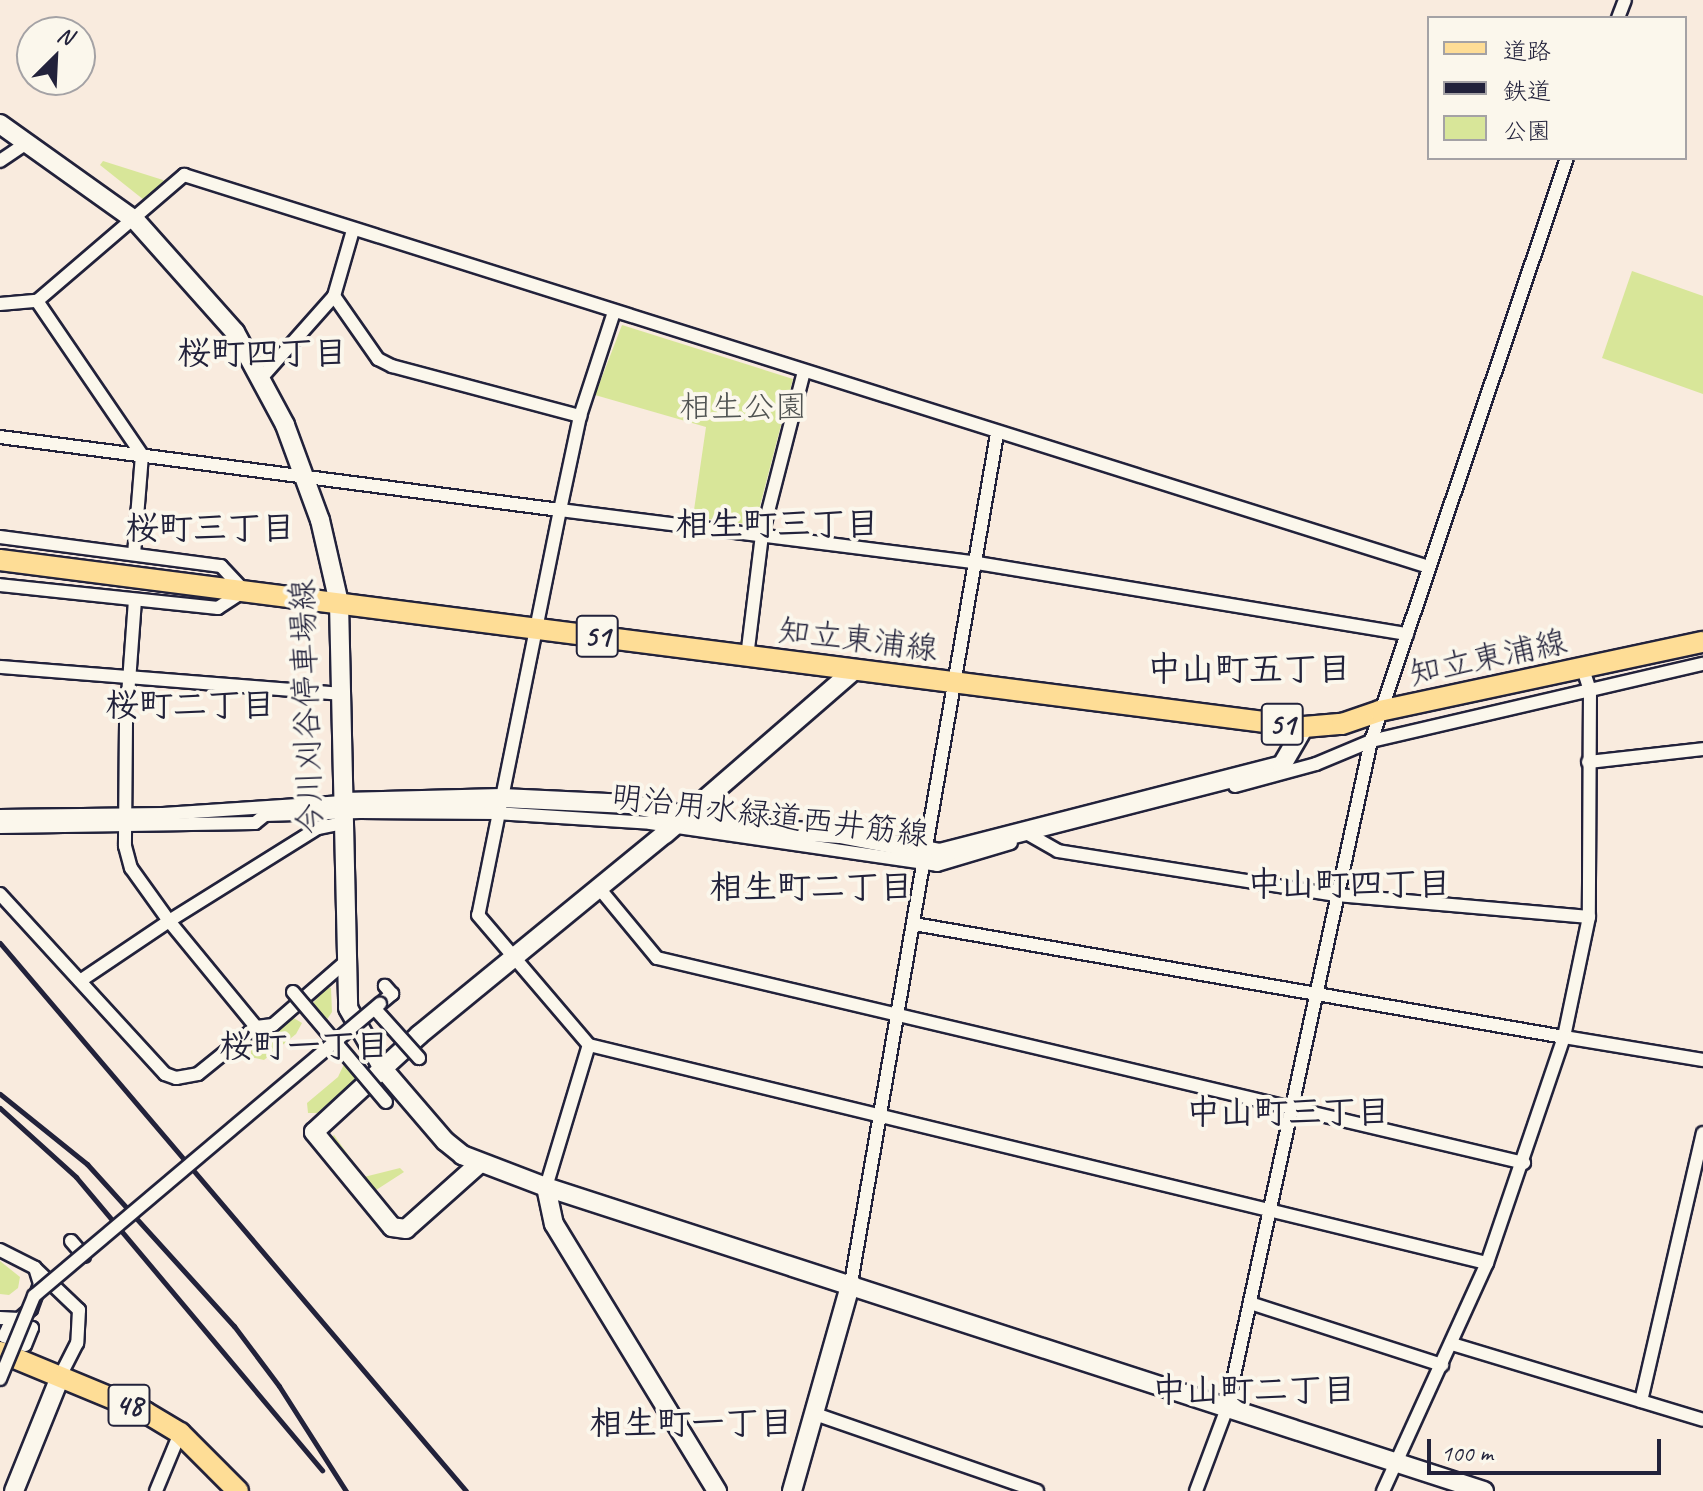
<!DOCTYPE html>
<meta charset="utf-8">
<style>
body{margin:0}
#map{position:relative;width:1703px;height:1491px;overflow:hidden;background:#f9ebde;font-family:Caveat,"Klee One",sans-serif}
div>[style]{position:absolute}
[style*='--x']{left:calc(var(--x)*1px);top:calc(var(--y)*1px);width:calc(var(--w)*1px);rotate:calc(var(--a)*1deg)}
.green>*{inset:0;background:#d8e699}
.roads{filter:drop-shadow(2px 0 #22223b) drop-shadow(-2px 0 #22223b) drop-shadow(0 2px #22223b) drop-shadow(0 -2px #22223b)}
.street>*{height:12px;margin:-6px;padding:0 6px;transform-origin:6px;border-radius:6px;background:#fbf7ec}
.secondary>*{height:18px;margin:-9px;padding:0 9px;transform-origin:9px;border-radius:9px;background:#fbf7ec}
.primary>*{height:20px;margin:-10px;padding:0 10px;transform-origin:10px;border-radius:10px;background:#fedd96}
.rail>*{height:5px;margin:-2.5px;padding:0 2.5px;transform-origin:2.5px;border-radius:2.5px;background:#22223b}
.bridges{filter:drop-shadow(2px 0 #22223b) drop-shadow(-2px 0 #22223b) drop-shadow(0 2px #22223b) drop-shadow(0 -2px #22223b)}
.street-bridge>*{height:12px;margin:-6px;padding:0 6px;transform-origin:6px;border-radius:6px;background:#fbf7ec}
span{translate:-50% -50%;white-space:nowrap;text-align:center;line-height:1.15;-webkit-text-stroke:8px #fbf7ec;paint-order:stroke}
.shield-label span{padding:2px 6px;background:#fbf7ec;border:2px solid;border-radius:6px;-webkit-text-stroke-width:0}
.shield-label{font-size:30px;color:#22223b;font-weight:700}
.park-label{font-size:32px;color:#505352}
.street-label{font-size:32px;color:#22223b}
.neighbourhood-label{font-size:34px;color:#22223b;font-weight:700}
.legend{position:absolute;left:1427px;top:16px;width:260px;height:144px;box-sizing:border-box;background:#fbf7ec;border:2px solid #a4a2a5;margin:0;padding:10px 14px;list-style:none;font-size:24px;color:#22223b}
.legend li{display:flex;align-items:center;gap:16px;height:40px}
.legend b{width:40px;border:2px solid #a4a2a5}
.north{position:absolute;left:16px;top:16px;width:80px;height:80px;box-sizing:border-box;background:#fbf7ec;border:2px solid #a4a2a5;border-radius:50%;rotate:24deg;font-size:22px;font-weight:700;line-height:32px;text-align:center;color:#22223b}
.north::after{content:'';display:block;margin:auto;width:28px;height:36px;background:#22223b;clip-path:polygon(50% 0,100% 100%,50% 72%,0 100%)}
.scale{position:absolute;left:1427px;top:1439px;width:234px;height:36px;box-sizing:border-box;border:4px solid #22223b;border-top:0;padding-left:10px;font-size:24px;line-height:28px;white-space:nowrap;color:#22223b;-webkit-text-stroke:6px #fbf7ec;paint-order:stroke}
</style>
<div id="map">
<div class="green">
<i style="clip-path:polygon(103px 161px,163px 180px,166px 185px,144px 200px,100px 165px)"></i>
<i style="clip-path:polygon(1632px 271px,1703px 296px,1703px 394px,1602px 358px)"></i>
<i style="clip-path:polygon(622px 325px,793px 379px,755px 525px,693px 517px,706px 427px,595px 395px)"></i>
<i style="clip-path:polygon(327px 987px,331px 988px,332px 1012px,326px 1021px,313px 1003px)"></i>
<i style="clip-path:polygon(292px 1017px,302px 1023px,296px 1034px,264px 1060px,251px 1057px,251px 1044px)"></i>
<i style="clip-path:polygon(345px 1062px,357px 1071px,352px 1084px,317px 1113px,308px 1113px,307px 1103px,338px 1077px)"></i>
<i style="clip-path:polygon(334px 1135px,364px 1177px,400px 1168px,404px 1172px,373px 1192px,329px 1140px)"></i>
<i style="clip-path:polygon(0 1261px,20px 1277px,18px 1288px,9px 1295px,0 1294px)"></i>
</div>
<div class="roads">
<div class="street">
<i style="--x:1618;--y:18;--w:19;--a:-69"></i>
<i style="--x:0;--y:161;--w:34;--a:-34"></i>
<i style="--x:334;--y:296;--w:77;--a:55.1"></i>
<i style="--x:378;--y:359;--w:16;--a:27"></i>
<i style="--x:392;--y:366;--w:195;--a:14.9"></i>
<i style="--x:580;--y:416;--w:96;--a:102"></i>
<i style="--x:560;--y:510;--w:420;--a:7.2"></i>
<i style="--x:977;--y:563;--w:436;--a:9.4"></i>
<i style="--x:37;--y:301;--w:186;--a:55.7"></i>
<i style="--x:142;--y:455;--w:99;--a:94.6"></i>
<i style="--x:0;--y:304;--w:37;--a:-5"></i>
<i style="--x:37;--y:301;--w:194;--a:-40.6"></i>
<i style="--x:184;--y:175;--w:1305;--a:17.48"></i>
<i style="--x:263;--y:376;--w:107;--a:-48.4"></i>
<i style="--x:334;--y:296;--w:69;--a:-73.9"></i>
<i style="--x:580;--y:416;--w:109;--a:-71.9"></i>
<i style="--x:0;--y:437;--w:565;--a:7.43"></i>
<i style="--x:560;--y:510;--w:413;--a:101.4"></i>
<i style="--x:478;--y:915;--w:171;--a:49.5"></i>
<i style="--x:589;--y:1045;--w:924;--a:13.65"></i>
<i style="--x:0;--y:537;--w:223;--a:7.5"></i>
<i style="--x:221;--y:566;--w:34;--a:47"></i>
<i style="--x:244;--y:591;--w:31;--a:147"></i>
<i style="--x:218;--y:608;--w:219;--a:-174"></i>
<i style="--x:135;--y:600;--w:123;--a:94.2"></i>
<i style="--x:126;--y:723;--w:123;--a:90.5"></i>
<i style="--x:125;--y:846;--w:23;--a:75"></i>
<i style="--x:131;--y:868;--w:65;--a:54.4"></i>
<i style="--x:169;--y:921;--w:176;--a:-32"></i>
<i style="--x:318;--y:828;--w:25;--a:-11"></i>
<i style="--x:747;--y:657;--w:123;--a:-83"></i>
<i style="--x:762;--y:535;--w:169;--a:-75.6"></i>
<i style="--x:0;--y:667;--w:344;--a:4.5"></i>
<i style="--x:1583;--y:669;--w:23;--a:72"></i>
<i style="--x:1590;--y:691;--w:226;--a:90.3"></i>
<i style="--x:1589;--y:917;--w:123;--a:101.8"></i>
<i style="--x:1564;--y:1037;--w:141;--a:9.4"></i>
<i style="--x:1588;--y:762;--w:116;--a:-6.4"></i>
<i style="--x:1235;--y:786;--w:84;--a:-15.2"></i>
<i style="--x:1316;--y:764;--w:60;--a:-22.7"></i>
<i style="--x:1371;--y:741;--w:341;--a:-13.1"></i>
<i style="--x:0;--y:816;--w:163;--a:-0.7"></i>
<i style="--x:163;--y:814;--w:180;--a:-3.8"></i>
<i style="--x:0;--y:827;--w:255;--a:-0.9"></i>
<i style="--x:255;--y:823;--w:13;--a:-39"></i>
<i style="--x:265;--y:815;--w:95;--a:-1.8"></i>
<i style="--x:360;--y:812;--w:137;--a:0.4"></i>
<i style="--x:497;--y:813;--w:153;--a:3.7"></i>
<i style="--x:650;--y:823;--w:290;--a:8.3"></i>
<i style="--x:937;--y:865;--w:77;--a:-16.6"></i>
<i style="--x:1023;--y:831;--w:40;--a:29.7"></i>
<i style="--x:1058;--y:851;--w:282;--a:9"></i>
<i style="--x:1337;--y:895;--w:253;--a:5"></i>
<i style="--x:599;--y:888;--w:91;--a:50.4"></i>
<i style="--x:657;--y:958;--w:891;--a:13.3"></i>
<i style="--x:0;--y:894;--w:244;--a:47.5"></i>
<i style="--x:165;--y:1074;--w:12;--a:20"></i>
<i style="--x:176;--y:1078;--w:22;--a:-10"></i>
<i style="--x:198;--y:1074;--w:75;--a:-39"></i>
<i style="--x:256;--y:1027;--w:17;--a:-7"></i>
<i style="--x:273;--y:1025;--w:94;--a:-41.1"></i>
<i style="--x:914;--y:924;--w:660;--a:9.86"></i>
<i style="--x:1564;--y:1037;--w:239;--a:108.8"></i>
<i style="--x:1487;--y:1263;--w:251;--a:114.5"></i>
<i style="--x:80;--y:981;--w:107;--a:-34"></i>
<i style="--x:169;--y:921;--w:137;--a:50.6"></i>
<i style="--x:380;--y:1004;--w:16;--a:-40"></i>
<i style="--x:392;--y:994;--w:11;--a:-131"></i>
<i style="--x:546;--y:1187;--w:148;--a:-73.2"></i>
<i style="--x:71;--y:1241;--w:20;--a:49"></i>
<i style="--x:0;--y:1250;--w:39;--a:27"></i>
<i style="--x:35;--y:1268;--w:61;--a:43.7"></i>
<i style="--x:79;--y:1310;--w:33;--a:93"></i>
<i style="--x:77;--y:1343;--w:38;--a:117"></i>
<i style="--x:851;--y:1283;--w:861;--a:-80.24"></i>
<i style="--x:1250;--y:1303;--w:202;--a:17.9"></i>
<i style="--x:0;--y:1318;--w:19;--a:3"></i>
<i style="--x:19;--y:1319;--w:16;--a:-40"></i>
<i style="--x:31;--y:1309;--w:27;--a:-70"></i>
<i style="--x:40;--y:1284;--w:17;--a:-107"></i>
<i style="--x:8;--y:1328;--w:24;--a:0"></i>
<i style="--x:32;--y:1328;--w:18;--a:112"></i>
<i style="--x:25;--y:1345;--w:23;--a:-157"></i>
<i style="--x:4;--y:1336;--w:9;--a:-63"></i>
<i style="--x:1452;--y:1344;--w:262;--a:16.8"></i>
<i style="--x:1641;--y:1401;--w:275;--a:-77"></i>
<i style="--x:815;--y:1414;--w:235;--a:19.1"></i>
<i style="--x:156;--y:1491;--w:63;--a:-67.5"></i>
<i style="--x:1196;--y:1491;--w:89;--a:-69.5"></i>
<i style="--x:1227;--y:1408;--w:682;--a:-77.82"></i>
<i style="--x:1371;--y:741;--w:615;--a:-71.42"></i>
</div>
<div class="secondary">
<i style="--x:0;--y:124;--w:167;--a:35.5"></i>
<i style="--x:136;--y:221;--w:149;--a:48.3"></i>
<i style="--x:235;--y:332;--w:106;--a:61.7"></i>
<i style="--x:285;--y:425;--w:101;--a:69.8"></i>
<i style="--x:320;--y:520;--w:85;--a:77.1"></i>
<i style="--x:339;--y:603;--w:405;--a:88.7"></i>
<i style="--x:348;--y:1008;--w:72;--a:59.9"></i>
<i style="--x:384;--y:1070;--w:94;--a:49.3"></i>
<i style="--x:445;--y:1141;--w:22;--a:39"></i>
<i style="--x:462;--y:1155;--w:90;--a:20.9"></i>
<i style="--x:546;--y:1187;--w:986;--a:17.96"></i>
<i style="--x:343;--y:802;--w:159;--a:-1.4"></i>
<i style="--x:502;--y:798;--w:127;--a:2.7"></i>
<i style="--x:629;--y:804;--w:124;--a:11.1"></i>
<i style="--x:751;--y:828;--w:89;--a:3.9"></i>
<i style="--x:840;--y:834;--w:102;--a:10.8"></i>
<i style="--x:940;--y:853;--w:353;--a:-14.4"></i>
<i style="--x:1282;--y:765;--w:44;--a:-59.9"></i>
<i style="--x:480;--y:1163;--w:99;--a:138.3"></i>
<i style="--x:406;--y:1229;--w:14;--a:-172"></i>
<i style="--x:392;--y:1227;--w:123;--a:-129.4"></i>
<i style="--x:314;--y:1132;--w:143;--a:-42.7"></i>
<i style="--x:419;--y:1035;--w:318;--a:-39.3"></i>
<i style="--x:665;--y:834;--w:250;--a:-40.9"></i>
<i style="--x:546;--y:1187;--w:38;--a:78"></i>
<i style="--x:554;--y:1224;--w:313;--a:58.6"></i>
<i style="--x:14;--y:1491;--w:123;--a:-68"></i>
<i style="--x:792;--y:1491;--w:216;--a:-74.2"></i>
</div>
<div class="primary">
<i style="--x:0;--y:560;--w:1315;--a:7.3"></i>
<i style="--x:1304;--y:727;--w:38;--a:-5"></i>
<i style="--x:1342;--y:724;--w:40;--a:-18.9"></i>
<i style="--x:1380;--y:711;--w:330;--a:-12.1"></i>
<i style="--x:0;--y:1352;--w:157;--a:22.5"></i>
<i style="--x:145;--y:1412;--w:41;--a:31"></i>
<i style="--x:180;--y:1433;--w:82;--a:45"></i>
</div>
</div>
<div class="rail">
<i style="--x:0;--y:943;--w:719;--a:49.62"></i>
<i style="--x:0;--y:1094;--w:112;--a:38.8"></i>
<i style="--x:87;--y:1164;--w:219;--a:47.8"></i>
<i style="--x:234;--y:1326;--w:75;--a:53.1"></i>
<i style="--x:279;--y:1386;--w:125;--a:57.5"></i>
<i style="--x:0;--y:1108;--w:103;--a:42.2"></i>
<i style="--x:76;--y:1177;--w:383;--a:50"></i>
</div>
<div class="bridges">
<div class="street-bridge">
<i style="--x:293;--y:992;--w:144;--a:49.8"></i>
<i style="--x:375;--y:1009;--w:66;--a:48.1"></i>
<i style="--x:0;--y:1379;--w:90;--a:-67.7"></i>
<i style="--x:34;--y:1296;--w:453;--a:-40.2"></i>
</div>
</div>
<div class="shield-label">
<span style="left:597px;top:636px">51</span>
<span style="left:1282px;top:724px">51</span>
<span style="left:129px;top:1405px">48</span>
</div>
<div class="park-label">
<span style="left:743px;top:407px">相生公園</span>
</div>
<div class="street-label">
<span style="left:858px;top:640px;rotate:7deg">知立東浦線</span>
<span style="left:1488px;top:658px;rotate:-12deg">知立東浦線</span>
<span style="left:307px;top:707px;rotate:-92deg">今川刈谷停車場線</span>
<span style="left:770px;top:816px;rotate:7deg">明治用水緑道西井筋線</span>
</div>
<div class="neighbourhood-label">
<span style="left:262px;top:353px">桜町四丁目</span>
<span style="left:777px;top:524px">相生町三丁目</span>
<span style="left:210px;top:528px">桜町三丁目</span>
<span style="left:1249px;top:669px">中山町五丁目</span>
<span style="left:190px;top:705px">桜町二丁目</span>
<span style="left:1349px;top:884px">中山町四丁目</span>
<span style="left:811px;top:887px">相生町二丁目</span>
<span style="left:304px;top:1046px">桜町一丁目</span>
<span style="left:1288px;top:1112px">中山町三丁目</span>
<span style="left:1254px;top:1390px">中山町二丁目</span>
<span style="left:691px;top:1423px">相生町一丁目</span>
</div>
<ul class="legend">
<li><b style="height:10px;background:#fedd96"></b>道路</li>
<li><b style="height:10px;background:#22223b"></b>鉄道</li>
<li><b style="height:22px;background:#d8e699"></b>公園</li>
</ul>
<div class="north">N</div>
<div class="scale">100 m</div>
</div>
